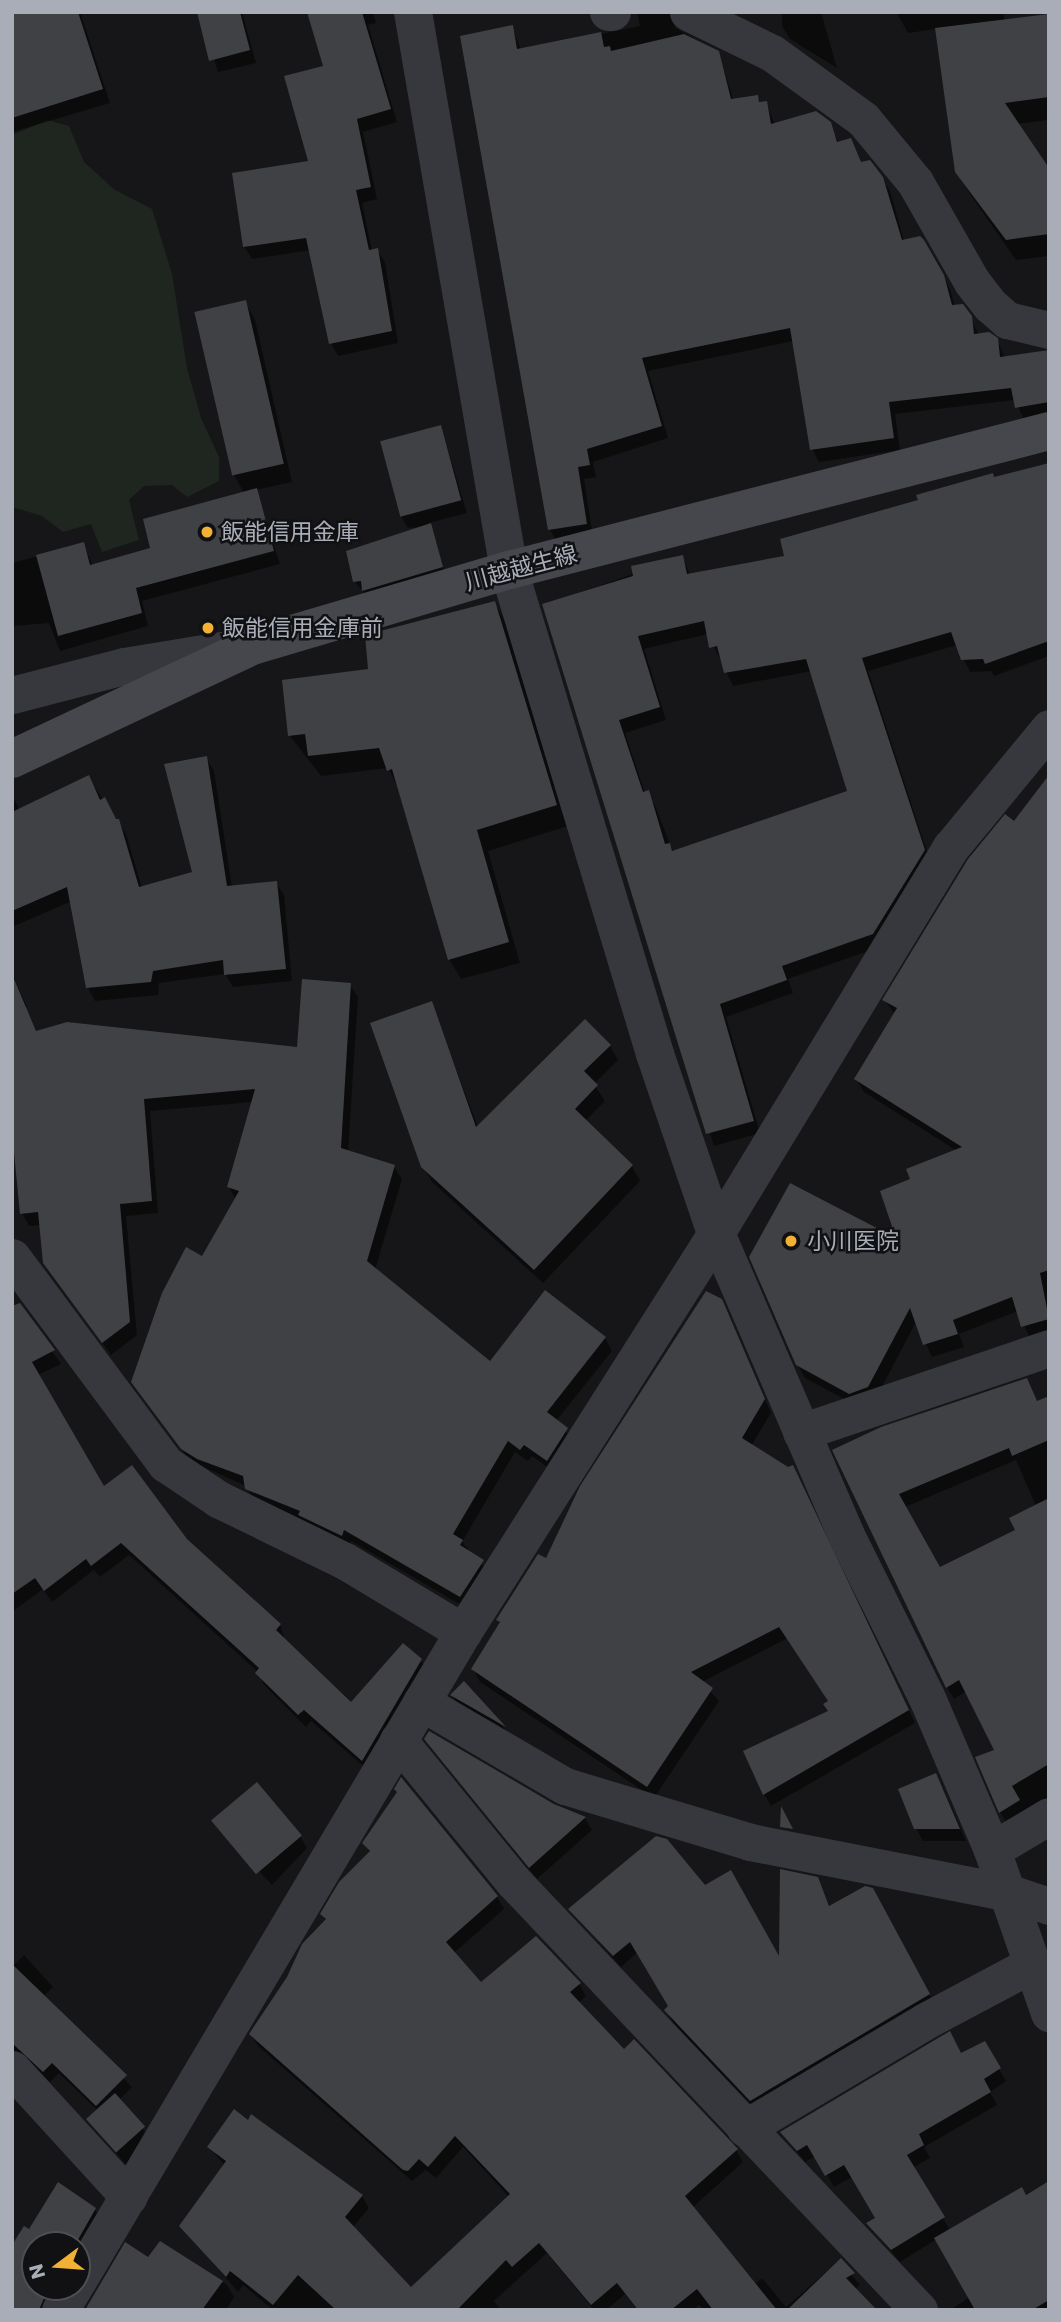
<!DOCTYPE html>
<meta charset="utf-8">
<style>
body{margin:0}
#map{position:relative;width:1061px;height:2322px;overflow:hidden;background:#161618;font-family:Poppins,"Noto Sans JP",sans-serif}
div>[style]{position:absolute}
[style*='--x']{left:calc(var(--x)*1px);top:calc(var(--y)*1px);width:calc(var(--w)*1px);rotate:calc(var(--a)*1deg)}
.green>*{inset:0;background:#1e261f}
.shadow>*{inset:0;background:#0007}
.building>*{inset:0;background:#404145;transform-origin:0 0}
.minor>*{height:37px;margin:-18.5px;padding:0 18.5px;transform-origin:18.5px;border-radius:18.5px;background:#37383d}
.tertiary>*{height:38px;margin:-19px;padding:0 19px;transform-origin:19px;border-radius:19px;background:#37383d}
.secondary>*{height:38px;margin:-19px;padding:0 19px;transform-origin:19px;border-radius:19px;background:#45474d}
.dots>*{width:19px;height:19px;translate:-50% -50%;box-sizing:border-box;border:4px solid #111113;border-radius:50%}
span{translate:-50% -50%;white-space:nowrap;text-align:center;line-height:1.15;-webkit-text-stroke:5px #111113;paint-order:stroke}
.poi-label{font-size:23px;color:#a8adb8}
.left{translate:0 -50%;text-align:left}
.street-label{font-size:23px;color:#a8adb8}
.frame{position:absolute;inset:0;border:14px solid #a8adb8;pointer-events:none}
.north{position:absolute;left:21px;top:2231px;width:70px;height:70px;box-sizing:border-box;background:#111113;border:2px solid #4d4f55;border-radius:50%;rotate:254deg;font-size:19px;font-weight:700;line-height:28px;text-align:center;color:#a8adb8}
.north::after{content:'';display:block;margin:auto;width:24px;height:32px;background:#f2b134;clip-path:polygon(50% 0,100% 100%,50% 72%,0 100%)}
</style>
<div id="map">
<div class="green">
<i style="clip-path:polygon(48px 120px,69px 126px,84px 162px,115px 190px,152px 209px,172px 274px,187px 368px,201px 418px,219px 457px,219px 481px,187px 497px,172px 485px,144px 486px,129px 500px,139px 540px,102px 552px,91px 524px,63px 532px,42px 516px,12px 507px,12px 135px)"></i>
</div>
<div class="shadow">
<i style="clip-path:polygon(12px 12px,80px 12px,110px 103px,12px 132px)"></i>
<i style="clip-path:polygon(199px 12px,242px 12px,256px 63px,218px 72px)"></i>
<i style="clip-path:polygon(309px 12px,373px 12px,376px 23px,368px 25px,397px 122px,363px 132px,377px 199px,362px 203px,372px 251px,377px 250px,385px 262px,398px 343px,338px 356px,331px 343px,311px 250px,252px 259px,244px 246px,310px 163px,325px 67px)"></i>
<i style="clip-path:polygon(637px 12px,681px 12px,674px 27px,718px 52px,734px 101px,757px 97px,760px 103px,766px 102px,775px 125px,829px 123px,839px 143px,851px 140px,862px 164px,882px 178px,890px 191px,904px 241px,923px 241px,950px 289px,955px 307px,970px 317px,979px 335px,997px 339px,1005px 358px,1049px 350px,1049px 415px,1024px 420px,1015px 400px,895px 414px,900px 450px,819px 462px,812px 449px,794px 341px,648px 371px,668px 438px,593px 462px,596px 477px,584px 479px,593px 537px,557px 542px,550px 530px,462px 37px,512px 27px,521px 50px,640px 26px)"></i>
<i style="clip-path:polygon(782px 12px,821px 12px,837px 68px,790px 39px,782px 26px)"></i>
<i style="clip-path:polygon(896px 12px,1003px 12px,1005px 21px,1049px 15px,1049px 120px,1017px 124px,1049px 171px,1049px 256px,1016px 260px,970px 194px,957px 172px,937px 29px,908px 33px)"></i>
<i style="clip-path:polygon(245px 302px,255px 320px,292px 482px,256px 490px,280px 564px,142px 601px,148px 626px,60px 651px,49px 623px,12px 626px,12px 563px,83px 544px,93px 566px,152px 549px,244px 493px,234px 475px)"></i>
<i style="clip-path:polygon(441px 427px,467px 513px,429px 523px,445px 573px,367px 596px,355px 582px,425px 527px,408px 528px,401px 516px)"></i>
<i style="clip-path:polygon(evenodd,1049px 465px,1049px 656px,994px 676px,991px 671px,970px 672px,957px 645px,868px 671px,931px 864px,880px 947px,788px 979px,793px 993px,726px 1017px,760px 1133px,714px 1146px,544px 605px,682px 557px,691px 576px,787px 558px,994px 479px,1049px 465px,708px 634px,733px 686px,812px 671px,849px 792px,673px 852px,655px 805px,645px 793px,625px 733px,666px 720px,644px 649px,708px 634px)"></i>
<i style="clip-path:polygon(495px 603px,506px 623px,568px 826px,488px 851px,520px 963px,461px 979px,449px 959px,400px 791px,388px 768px,321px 776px,290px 736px,370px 670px)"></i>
<i style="clip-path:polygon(206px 758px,214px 771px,232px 887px,276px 882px,284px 895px,292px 981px,233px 987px,225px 974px,159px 983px,158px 995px,95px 1001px,88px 988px,72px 901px,12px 927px,12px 795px,20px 811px,88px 777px,126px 834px,142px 888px,194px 874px)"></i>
<i style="clip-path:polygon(1049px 808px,1049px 1333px,1030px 1339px,1018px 1311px,959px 1334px,964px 1347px,932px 1357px,916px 1322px,875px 1400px,857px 1406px,805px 1378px,797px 1364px,900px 1242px,912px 1180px,957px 1151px,864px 1092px,856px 1079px,895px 1014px,884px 1000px,1014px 824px)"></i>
<i style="clip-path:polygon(12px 973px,27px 1007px,12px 1009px)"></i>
<i style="clip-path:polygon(350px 985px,358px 997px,348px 1152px,394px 1167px,402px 1179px,375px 1270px,490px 1363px,605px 1338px,612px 1351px,556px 1421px,574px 1441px,554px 1472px,532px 1456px,528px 1461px,515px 1452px,462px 1542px,490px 1574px,468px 1609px,351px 1541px,349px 1548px,254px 1501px,246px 1486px,190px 1461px,133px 1382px,236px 1200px,229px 1187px,253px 1102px,150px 1111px,158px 1213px,126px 1216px,137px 1335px,111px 1355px,45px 1263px,41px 1225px,29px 1226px,22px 1213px,30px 1020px,37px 1032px,299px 1049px)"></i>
<i style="clip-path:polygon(431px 1003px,478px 1127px,610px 1046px,618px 1060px,594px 1084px,605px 1101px,585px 1121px,632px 1166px,640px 1181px,543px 1283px,432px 1182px,423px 1166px)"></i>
<i style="clip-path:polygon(19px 1305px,61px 1364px,38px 1375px,104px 1489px,186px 1540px,280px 1625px,285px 1640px,352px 1705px,421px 1661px,428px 1673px,370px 1772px,311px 1721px,306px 1727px,264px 1685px,258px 1672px,129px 1555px,100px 1577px,94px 1570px,52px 1602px,43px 1589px,12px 1612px,12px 1308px)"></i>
<i style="clip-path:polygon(728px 1314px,771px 1413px,751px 1446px,799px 1480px,915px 1723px,771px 1806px,764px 1794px,830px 1712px,830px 1702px,788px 1638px,702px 1682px,719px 1701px,654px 1798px,480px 1682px,473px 1669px,501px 1625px,498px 1620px,547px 1560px)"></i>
<i style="clip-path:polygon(evenodd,1037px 1403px,1049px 1408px,1049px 1800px,1007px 1824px,1000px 1812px,996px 1751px,967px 1691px,954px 1699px,947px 1687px,834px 1451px,1037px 1403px,1016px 1460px,1036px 1506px,1017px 1530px,940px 1569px,905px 1507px,1016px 1460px)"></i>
<i style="clip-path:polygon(464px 1683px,504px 1728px,509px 1736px,459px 1707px,452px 1695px)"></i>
<i style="clip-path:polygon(426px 1739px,585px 1819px,592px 1830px,537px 1879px)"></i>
<i style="clip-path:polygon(936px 1776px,943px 1788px,966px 1841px,923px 1841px,916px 1828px)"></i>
<i style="clip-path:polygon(217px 1826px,300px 1836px,307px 1848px,272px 1885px)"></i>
<i style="clip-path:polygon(364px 1843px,497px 1897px,504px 1909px,454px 1953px,480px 1984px,579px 1984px,586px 1996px,578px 2003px,624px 2051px,736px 2150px,743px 2162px,692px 2208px,755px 2284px,762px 2278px,786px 2307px,840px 2260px,860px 2285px,855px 2289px,875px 2310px,703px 2310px,699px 2305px,693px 2310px,637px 2310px,625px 2294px,606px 2310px,594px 2310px,547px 2253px,494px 2301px,501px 2310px,273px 2310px,243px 2285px,238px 2292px,181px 2226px,225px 2166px,210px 2148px,362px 2196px,369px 2208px,353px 2227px,411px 2289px,509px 2197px,463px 2147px,436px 2178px,426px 2170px,412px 2181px,258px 2046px,251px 2034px,326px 1921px,322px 1914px,370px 1853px)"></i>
<i style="clip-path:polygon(817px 1878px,830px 1907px,879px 1902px,936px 2007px,758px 2112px,673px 2023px,666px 2010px,670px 2007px,638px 1952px,621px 1967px,570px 1909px,704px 1887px,781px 1962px)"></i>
<i style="clip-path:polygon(24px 1955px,53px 1987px,43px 1997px,132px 2087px,119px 2100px,151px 2139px,127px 2166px,89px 2120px,98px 2111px,59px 2073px,50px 2082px,27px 2060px,12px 2061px,12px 1967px)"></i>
<i style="clip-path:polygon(984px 2044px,1006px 2081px,990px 2092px,997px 2105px,924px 2147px,930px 2158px,912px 2168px,950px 2230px,1049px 2183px,1049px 2310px,950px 2310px,970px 2297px,937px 2239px,900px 2262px,868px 2224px,877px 2218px,852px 2177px,834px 2187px,816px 2156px,805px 2162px,782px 2132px)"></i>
<i style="clip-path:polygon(95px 2210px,102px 2222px,77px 2264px,77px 2245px,35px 2245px,35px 2287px,63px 2287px,49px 2310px,12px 2310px,29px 2232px)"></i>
<i style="clip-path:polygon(161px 2243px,227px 2285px,234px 2297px,226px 2310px,87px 2310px,148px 2260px)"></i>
</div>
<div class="building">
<i style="clip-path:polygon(12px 12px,78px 12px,103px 89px,12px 118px)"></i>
<i style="clip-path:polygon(197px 12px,240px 12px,250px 50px,209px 61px)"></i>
<i style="clip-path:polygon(307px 12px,362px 12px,391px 109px,357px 119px,371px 187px,356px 190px,369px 250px,378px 248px,392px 331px,329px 344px,306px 238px,243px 247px,232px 173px,308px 161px,284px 76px,323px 66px)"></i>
<i style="clip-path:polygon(1049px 14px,1049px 97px,1005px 103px,1049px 168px,1049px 234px,1006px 240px,955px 172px,935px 28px)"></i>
<i style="clip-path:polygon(513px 25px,517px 49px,601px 32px,604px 47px,610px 46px,611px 51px,684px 34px,719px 51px,731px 99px,758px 95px,759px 102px,767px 101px,771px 124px,816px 111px,831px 122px,837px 142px,851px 138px,861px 162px,870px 160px,883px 177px,902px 240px,920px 236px,924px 240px,944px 275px,952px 305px,963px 304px,972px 316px,974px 334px,989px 332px,998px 338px,1000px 357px,1049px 350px,1049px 402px,1015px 408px,1011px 388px,889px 402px,894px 438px,810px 450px,790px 328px,642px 358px,662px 426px,587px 449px,590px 465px,578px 467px,587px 524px,548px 530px,460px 36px)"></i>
<i style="left:246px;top:300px;width:168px;height:53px;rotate:77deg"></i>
<i style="left:441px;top:425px;width:78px;height:63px;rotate:75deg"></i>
<i style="clip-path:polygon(evenodd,1049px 463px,1049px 641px,985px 664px,983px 659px,961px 660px,951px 632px,862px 658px,925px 850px,873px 934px,782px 966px,787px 980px,720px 1004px,754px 1121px,706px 1134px,542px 604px,633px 576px,631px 566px,683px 555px,687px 574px,784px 556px,780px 539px,918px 500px,916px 495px,993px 473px,994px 477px,1049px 463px,704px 621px,709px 648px,717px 646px,724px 673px,806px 659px,847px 791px,672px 851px,670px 843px,665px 844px,649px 790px,643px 792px,619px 720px,660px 707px,638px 636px,704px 621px)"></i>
<i style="clip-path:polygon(257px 488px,274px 551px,136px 588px,142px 613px,58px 636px,36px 555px,84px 542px,90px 565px,150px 548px,143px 519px)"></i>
<i style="clip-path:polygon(431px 523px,443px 567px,362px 591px,361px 581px,353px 582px,346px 551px)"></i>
<i style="clip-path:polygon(495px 601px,557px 805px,477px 830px,509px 942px,448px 960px,392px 769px,387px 771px,379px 748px,308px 756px,305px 734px,288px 736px,282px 680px,368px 669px,365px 635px)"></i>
<i style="clip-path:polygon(207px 756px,227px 886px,277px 881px,286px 969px,224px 975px,223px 960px,153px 971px,151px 982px,86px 988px,67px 887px,12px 911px,12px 812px,89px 775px,100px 800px,105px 797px,116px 819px,119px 819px,139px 887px,192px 872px,164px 764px)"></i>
<i style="clip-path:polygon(1049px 775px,1049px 1270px,1040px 1273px,1049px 1319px,1021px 1327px,1012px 1297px,953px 1320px,958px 1334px,923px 1345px,910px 1308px,868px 1387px,849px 1394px,796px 1365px,749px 1257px,790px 1183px,896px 1238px,880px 1191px,910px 1179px,906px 1169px,962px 1147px,854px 1079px,897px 1008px,882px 1000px,968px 859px,1005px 814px,1014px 821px)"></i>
<i style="clip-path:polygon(12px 974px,36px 1031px,67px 1022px,297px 1047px,302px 979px,351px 983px,341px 1148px,395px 1165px,367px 1261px,490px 1361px,545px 1290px,606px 1337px,547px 1412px,568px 1428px,547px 1461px,524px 1445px,520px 1450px,508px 1441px,453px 1534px,463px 1540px,460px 1545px,484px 1560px,460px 1597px,344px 1530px,342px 1536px,298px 1515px,300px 1511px,245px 1489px,243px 1476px,197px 1459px,181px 1449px,131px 1382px,162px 1293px,186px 1247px,202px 1256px,239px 1191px,227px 1187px,255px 1089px,144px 1099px,152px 1201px,120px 1204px,130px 1322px,102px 1343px,43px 1263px,38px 1212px,20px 1214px,12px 1132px)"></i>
<i style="clip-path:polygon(432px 1001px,476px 1127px,585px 1019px,611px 1045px,584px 1071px,598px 1085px,575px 1109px,633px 1165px,534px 1270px,421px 1167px,370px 1023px)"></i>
<i style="clip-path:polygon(706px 1291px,722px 1299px,765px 1399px,742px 1438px,788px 1467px,793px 1465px,909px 1710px,763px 1795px,743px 1751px,828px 1711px,823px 1704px,828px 1701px,779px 1627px,691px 1672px,713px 1688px,647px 1787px,471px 1669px,500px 1622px,496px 1620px,538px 1554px,546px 1558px,580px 1486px)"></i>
<i style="clip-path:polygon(20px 1303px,55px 1350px,32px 1362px,104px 1486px,132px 1465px,187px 1539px,281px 1624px,276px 1630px,351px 1702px,403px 1643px,422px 1659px,362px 1761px,304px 1710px,298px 1715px,255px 1673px,259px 1668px,121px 1543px,91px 1566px,86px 1559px,44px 1591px,35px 1578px,12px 1594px,12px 1306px)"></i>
<i style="clip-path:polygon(1027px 1378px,1037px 1401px,1049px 1396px,1049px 1440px,1012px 1456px,1009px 1448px,899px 1494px,940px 1567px,1015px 1530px,1009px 1518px,1049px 1498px,1049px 1764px,1012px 1786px,1020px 1800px,999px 1813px,975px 1757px,994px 1750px,959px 1680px,946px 1688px,832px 1450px,881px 1427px)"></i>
<i style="clip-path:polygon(464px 1681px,506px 1727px,450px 1695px)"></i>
<i style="clip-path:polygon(429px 1731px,554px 1804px,586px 1817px,529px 1868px,424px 1739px)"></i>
<i style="clip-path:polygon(936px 1773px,960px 1829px,914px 1829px,898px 1789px)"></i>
<i style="clip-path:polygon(401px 1777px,498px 1896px,446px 1942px,481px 1982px,536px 1936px,581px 1983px,570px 1992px,624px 2049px,634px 2039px,738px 2149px,685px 2196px,777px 2310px,713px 2310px,697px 2289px,671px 2310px,638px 2310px,617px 2283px,591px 2305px,539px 2243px,512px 2267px,506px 2260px,457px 2310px,336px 2310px,298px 2275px,273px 2305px,230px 2271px,226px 2277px,179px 2226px,226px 2161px,207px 2147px,234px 2109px,248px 2120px,251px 2114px,363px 2195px,345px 2217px,411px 2287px,510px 2194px,455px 2136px,428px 2167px,419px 2159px,408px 2171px,403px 2170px,249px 2034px,287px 1977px,302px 1944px,326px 1919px,320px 1914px,339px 1882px,370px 1851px,362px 1843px,397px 1792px,394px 1789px)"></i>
<i style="left:257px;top:1782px;width:70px;height:60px;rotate:50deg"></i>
<i style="clip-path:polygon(781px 1806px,793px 1829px,780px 1827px)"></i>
<i style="clip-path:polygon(656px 1836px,667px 1839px,705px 1885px,731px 1870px,779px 1956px,780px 1869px,818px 1877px,829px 1906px,865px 1886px,873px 1888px,930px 1994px,750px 2101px,664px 2010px,668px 2006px,630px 1942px,613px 1956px,568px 1909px)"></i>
<i style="clip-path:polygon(12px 1964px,127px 2075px,96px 2106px,52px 2063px,43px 2072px,12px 2043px)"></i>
<i style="clip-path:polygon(950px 2031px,961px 2053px,985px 2041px,1001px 2068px,984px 2079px,991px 2092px,919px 2134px,924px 2145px,907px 2155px,945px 2217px,891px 2250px,866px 2223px,875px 2218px,844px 2165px,825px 2176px,807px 2145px,797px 2151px,780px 2132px)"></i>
<i style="left:115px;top:2093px;width:45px;height:39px;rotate:48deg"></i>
<i style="clip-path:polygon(1049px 2181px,1049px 2300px,1032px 2310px,975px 2310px,934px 2238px,1022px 2187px,1026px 2195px)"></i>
<i style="clip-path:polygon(58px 2182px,96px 2208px,75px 2245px,35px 2245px,35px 2287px,49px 2287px,39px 2310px,12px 2310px,12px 2245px,24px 2226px,29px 2229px)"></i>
<i style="clip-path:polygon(160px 2241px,223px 2281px,202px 2310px,85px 2310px,125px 2242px,148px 2257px)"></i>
<i style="clip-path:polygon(841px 2258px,855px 2273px,846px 2278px,877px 2310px,787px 2310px)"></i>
</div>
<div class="minor">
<i style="--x:608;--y:12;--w:4;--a:0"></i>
<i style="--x:688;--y:12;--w:93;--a:26"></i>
<i style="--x:772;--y:53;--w:112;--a:36"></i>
<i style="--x:863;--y:119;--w:82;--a:50.5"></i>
<i style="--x:915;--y:182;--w:115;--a:60.3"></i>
<i style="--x:972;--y:282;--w:29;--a:52"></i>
<i style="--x:990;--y:305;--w:23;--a:41"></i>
<i style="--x:1007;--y:320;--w:43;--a:13.4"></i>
<i style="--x:12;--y:695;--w:116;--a:-14.5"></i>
<i style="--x:124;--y:666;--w:111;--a:-9.3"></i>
<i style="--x:716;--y:1233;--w:327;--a:66.7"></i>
<i style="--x:845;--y:1533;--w:184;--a:63.6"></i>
<i style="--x:927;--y:1698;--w:165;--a:66.8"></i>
<i style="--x:992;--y:1850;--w:173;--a:70.7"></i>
<i style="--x:12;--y:1257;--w:258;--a:53.4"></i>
<i style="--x:166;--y:1464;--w:63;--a:33.9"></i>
<i style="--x:218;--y:1499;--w:141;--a:26"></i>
<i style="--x:345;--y:1561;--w:138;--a:31"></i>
<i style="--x:801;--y:1432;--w:262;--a:-18.7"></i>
<i style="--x:421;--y:1702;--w:167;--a:30.3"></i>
<i style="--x:565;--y:1786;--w:193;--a:16.8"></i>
<i style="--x:750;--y:1842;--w:265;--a:11.1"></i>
<i style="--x:1010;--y:1893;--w:41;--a:18.4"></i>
<i style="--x:398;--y:1740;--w:182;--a:50.8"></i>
<i style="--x:513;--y:1881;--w:591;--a:46.58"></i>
<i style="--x:992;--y:1850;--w:66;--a:-30.8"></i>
<i style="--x:12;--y:2069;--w:173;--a:47.6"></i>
<i style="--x:745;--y:2128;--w:209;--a:-30.7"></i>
<i style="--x:925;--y:2021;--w:121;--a:-28"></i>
<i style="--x:77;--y:2282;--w:756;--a:-59.3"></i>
<i style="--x:463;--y:1632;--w:472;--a:-57.6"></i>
<i style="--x:716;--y:1233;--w:452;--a:-58.7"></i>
<i style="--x:951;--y:847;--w:154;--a:-50.5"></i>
<i style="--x:60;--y:2310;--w:27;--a:-59"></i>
</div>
<div class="tertiary">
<i style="--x:413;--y:12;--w:566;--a:80.24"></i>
<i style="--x:509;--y:570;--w:506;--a:73.21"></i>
<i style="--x:655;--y:1054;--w:189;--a:71.2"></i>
</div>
<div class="secondary">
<i style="--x:12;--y:759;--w:265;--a:-25.2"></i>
<i style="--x:252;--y:646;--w:268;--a:-16.5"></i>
<i style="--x:509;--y:570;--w:558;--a:-14.43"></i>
</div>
<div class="dots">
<i style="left:207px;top:532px;background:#f2b134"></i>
<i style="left:208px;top:628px;background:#f2b134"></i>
<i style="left:791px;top:1241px;background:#f2b134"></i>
</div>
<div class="poi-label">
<span class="left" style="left:221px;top:532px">飯能信用金庫</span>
<span class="left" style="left:222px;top:628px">飯能信用金庫前</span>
<span class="left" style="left:807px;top:1241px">小川医院</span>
</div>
<div class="street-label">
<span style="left:521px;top:568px;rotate:-15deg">川越越生線</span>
</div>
<div class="frame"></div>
<div class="north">N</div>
</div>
